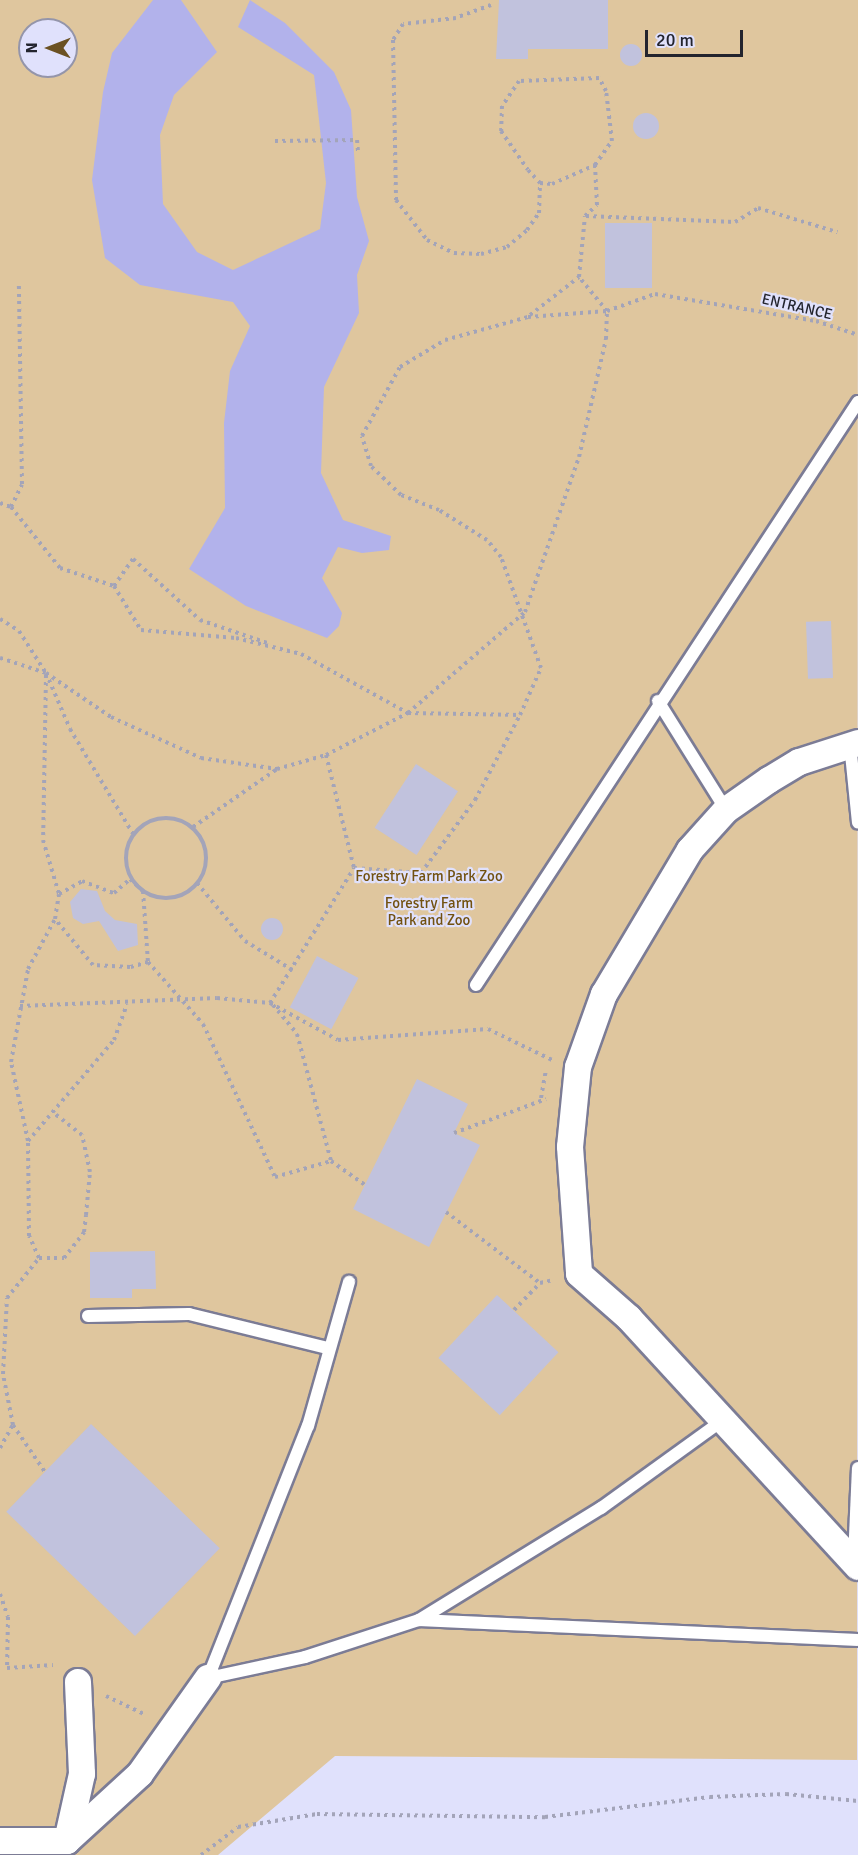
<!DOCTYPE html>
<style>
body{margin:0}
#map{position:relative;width:858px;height:1855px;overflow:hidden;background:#e0e1fc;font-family:Signika,sans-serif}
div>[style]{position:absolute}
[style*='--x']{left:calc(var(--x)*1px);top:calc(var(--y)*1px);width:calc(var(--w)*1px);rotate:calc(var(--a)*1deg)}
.green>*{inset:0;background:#dfc69e}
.water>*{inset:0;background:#b2b2eb}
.building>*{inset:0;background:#c1c2dd;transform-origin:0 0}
.round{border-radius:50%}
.path>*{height:4px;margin-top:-2px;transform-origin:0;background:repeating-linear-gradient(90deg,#a3a4b9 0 3px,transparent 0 7.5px)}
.path>.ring{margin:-2px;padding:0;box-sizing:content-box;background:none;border:4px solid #a3a4b9;border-radius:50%}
.roads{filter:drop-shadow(2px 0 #7c7c95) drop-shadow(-2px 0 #7c7c95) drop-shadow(0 2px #7c7c95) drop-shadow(0 -2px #7c7c95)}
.service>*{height:12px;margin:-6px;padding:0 6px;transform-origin:6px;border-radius:6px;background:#fff}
.minor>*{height:26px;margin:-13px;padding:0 13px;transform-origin:13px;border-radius:13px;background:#fff}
span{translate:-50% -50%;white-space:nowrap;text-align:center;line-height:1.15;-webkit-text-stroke:4.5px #e0e1fc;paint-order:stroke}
.street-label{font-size:15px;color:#23242e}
.park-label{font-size:15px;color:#725110}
.north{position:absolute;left:18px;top:18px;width:60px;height:60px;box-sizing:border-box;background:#e0e1fc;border:2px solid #9495aa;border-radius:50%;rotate:270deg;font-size:16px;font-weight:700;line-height:24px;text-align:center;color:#23242e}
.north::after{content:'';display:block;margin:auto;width:21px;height:27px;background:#6b5123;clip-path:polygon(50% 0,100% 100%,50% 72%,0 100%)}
.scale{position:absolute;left:645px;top:30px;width:98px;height:27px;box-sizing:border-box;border:3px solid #23242e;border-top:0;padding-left:8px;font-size:18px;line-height:21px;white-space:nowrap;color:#23242e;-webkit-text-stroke:4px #e0e1fc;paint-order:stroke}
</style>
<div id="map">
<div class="green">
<i style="clip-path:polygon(evenodd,0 0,858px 0,857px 1760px,335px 1756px,218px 1855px,0 1855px,0 0,30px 30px,66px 30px,66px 66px,30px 66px,30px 30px)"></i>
</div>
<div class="water">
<i style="clip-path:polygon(153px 0,181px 0,217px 52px,174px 95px,160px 135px,163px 204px,197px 252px,233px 270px,320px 229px,326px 183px,314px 75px,238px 27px,250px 0,285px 23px,334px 72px,351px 110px,357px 197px,369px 241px,357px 275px,359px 313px,324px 387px,321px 473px,343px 520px,391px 536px,389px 550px,362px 553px,338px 547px,322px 578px,342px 613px,339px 626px,327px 638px,246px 606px,189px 569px,225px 508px,224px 423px,230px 371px,250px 326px,233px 302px,140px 285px,105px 258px,92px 180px,103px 92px,112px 53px)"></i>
</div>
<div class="building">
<i style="clip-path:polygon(499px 0,608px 0,608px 49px,528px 49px,528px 59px,496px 59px)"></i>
<i class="round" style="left:620px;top:44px;width:22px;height:22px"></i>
<i class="round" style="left:633px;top:113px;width:26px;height:26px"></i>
<i style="left:605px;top:223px;width:47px;height:65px"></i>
<i style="left:831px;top:621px;width:57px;height:25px;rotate:88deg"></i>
<i style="left:416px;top:764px;width:50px;height:76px;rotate:33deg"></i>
<i style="clip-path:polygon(81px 889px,97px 891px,105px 911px,115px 920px,137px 924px,138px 945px,118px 951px,99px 921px,83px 924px,73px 918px,70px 902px)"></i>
<i class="round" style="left:261px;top:918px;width:22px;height:22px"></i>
<i style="left:317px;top:956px;width:47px;height:58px;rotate:28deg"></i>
<i style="clip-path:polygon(417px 1079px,468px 1104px,454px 1133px,480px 1145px,429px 1247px,353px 1209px)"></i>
<i style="clip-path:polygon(155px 1251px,156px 1289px,132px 1289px,132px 1298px,90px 1298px,90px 1252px)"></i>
<i style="left:497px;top:1295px;width:84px;height:86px;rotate:43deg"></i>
<i style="left:91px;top:1424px;width:179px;height:122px;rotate:44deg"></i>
</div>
<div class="path">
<i style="--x:491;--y:5;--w:37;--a:160"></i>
<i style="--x:456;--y:18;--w:53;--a:173.5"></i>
<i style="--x:403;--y:24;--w:19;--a:122"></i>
<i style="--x:393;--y:40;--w:160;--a:88.9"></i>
<i style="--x:396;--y:200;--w:51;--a:52.2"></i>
<i style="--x:427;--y:240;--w:30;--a:26"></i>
<i style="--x:454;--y:253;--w:27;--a:2"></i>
<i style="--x:481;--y:254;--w:27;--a:-15"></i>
<i style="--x:507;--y:247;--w:26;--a:-40"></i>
<i style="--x:527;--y:230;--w:21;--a:-55"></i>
<i style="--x:539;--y:213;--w:30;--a:-88"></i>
<i style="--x:275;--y:141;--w:82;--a:-0.7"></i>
<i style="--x:357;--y:140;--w:12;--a:85"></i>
<i style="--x:586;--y:216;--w:149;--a:2.3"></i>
<i style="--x:735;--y:222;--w:27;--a:-31"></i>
<i style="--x:758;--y:208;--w:83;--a:16.9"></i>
<i style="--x:530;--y:315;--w:62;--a:-37.8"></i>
<i style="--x:0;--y:503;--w:12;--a:20"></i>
<i style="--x:11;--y:507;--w:25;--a:-64"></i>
<i style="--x:22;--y:484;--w:202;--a:-90.9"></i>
<i style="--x:11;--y:507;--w:78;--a:51.2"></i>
<i style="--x:60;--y:568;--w:57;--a:18.4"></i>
<i style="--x:114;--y:586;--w:52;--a:58.5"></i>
<i style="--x:141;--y:630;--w:95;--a:4.8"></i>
<i style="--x:236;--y:638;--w:67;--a:13.8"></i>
<i style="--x:301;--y:654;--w:122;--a:28.9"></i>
<i style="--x:408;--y:713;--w:112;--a:1"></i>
<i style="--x:520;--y:715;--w:51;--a:-65.9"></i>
<i style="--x:541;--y:668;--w:118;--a:-109.8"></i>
<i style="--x:501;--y:557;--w:22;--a:-129"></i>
<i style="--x:487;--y:540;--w:57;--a:-148"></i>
<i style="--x:439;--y:510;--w:41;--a:-158.5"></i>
<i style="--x:401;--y:495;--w:42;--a:-136"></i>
<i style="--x:371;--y:466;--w:31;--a:-107"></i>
<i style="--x:362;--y:436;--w:79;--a:-61.2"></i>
<i style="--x:400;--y:367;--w:52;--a:-31"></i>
<i style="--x:445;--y:340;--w:86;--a:-15.5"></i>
<i style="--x:528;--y:317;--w:79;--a:-4.3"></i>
<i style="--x:607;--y:311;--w:51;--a:-19.5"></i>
<i style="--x:655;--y:294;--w:163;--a:9.5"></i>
<i style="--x:816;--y:321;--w:44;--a:18.4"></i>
<i style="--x:114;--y:586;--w:33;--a:-55"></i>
<i style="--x:133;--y:559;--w:91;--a:42.3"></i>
<i style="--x:200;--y:620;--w:74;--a:18.9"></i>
<i style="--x:0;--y:619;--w:22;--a:32"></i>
<i style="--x:19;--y:631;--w:50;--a:57.3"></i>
<i style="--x:46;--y:673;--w:61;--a:66.8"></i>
<i style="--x:70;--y:729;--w:122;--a:59"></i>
<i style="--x:0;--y:658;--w:48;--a:18.1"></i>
<i style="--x:46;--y:673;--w:78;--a:34.1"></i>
<i style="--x:111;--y:717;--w:99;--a:24.5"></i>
<i style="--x:201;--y:758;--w:77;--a:8.2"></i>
<i style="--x:277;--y:769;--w:51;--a:-15.9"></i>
<i style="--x:326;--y:755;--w:92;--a:-27.1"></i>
<i style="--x:408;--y:713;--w:155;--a:-40.8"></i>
<i style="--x:525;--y:612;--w:164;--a:-70.8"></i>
<i style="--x:579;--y:457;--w:121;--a:-77.1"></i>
<i style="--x:606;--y:339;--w:28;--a:-88"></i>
<i style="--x:607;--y:311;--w:44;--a:-129.5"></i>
<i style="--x:579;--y:277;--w:61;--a:-84.4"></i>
<i style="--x:585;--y:216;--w:16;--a:-43"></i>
<i style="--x:597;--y:205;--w:40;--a:-92.9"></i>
<i style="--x:595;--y:165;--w:29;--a:-55"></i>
<i style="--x:612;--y:141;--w:50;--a:-96.8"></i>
<i style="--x:606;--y:91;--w:15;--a:-118"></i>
<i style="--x:599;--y:78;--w:80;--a:177.9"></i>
<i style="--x:519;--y:81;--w:30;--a:124"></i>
<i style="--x:502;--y:106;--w:25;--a:92"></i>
<i style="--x:501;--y:131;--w:47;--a:55.3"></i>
<i style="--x:528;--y:170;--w:18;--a:47"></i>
<i style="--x:540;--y:183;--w:12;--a:5"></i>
<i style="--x:552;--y:184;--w:47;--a:-23.8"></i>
<i style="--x:46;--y:675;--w:165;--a:91"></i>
<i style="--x:43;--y:840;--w:56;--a:73.5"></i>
<i style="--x:326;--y:755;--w:116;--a:76.1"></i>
<i style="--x:354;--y:868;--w:67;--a:4.3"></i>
<i style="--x:421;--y:873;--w:91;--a:-53.5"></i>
<i style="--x:475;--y:800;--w:96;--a:-62.1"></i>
<i class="ring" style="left:126px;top:818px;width:76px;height:76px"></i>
<i style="--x:193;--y:827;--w:102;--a:-34.6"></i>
<i style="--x:197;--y:883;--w:75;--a:50.4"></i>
<i style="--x:245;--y:941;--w:57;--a:31.5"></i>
<i style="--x:148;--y:962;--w:83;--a:48.4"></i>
<i style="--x:203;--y:1024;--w:169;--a:64.8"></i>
<i style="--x:275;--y:1177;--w:58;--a:-15.9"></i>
<i style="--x:270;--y:1003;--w:77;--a:28.6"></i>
<i style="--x:338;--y:1040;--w:150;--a:-4.2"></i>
<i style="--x:488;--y:1029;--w:71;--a:25.8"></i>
<i style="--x:273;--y:1005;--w:38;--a:50"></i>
<i style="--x:297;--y:1034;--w:131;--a:75"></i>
<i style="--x:331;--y:1161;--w:42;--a:35.2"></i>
<i style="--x:20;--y:1006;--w:197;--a:-2.3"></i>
<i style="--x:217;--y:998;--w:53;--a:5.4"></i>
<i style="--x:270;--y:1003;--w:159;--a:-58.1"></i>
<i style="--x:541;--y:1098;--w:29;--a:-80"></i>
<i style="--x:454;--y:1133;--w:98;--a:-20.3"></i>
<i style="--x:28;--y:1141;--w:133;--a:-49.6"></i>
<i style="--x:114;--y:1040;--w:38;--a:-70"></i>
<i style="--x:446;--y:1212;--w:118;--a:37.1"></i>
<i style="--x:540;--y:1283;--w:13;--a:-13"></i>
<i style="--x:39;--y:1258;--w:24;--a:-114"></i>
<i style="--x:29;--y:1236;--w:95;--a:-90.6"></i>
<i style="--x:28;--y:1141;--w:81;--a:-102.1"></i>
<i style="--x:11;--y:1062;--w:95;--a:-79.6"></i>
<i style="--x:28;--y:969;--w:57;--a:-61.6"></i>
<i style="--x:55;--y:919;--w:25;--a:-81"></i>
<i style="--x:59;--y:894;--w:26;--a:-29"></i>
<i style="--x:82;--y:881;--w:34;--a:21"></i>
<i style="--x:114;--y:893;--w:21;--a:-41"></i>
<i style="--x:130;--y:879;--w:18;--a:43"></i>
<i style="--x:143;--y:891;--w:71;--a:86"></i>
<i style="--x:148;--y:962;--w:19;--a:164"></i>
<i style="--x:130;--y:967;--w:37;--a:-177"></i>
<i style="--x:93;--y:965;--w:60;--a:-129.6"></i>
<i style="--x:39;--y:1258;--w:25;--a:0"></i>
<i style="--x:64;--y:1258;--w:33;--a:-52"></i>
<i style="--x:84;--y:1232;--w:17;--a:-83"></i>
<i style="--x:86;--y:1215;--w:43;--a:-84.7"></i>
<i style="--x:90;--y:1172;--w:38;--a:-102"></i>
<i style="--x:82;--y:1135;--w:34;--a:-142"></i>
<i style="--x:514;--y:1310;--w:37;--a:-46"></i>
<i style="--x:13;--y:1425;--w:57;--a:55.8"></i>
<i style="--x:0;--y:1448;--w:26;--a:-61"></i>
<i style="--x:13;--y:1425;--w:52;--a:-101.1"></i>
<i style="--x:3;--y:1374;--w:76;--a:-87"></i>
<i style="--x:7;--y:1298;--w:51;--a:-51.3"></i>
<i style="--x:0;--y:1594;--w:24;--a:71"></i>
<i style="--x:8;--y:1617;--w:51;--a:91.1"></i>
<i style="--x:7;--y:1668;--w:46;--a:-3.7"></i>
<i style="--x:106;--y:1696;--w:44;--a:25.4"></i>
<i style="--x:201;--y:1855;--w:46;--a:-37.1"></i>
<i style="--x:238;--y:1827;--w:80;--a:-9.3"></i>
<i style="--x:317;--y:1814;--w:228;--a:0.8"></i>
<i style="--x:545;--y:1817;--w:166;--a:-6.9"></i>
<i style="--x:710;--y:1797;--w:76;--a:-2.3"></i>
<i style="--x:786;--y:1794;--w:72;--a:5.6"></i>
</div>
<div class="roads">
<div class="service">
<i style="--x:658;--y:701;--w:128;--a:58"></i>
<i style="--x:850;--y:744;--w:79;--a:84.2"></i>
<i style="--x:476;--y:985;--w:697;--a:-56.77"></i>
<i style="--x:88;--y:1316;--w:101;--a:-1.1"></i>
<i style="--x:189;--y:1314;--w:142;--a:13.8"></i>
<i style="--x:854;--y:1559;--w:91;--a:-87.5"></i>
<i style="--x:419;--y:1620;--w:439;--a:2.6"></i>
<i style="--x:208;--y:1678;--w:99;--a:-12.2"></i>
<i style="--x:305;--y:1657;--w:120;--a:-18"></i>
<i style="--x:419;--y:1620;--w:214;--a:-31.6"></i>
<i style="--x:601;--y:1508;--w:150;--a:-35.8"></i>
<i style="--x:208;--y:1678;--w:271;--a:-68.4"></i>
<i style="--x:308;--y:1426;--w:150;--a:-74.1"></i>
</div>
<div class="minor">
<i style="--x:858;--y:743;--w:62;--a:162.1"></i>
<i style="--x:799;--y:762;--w:35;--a:149"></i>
<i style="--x:769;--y:780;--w:52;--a:145.1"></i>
<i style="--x:726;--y:810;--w:54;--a:132"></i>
<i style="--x:690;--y:850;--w:168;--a:120.8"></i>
<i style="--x:604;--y:994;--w:77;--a:109.6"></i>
<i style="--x:578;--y:1067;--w:80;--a:95.7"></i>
<i style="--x:570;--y:1147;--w:127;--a:85.9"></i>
<i style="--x:579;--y:1274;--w:67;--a:41.3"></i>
<i style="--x:629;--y:1318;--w:338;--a:47.4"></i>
<i style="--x:0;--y:1841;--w:67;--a:0"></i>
<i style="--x:67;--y:1841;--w:99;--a:-42.5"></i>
<i style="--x:140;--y:1774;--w:118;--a:-54.7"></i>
<i style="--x:67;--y:1841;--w:69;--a:-77.4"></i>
<i style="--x:82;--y:1774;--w:92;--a:-92.5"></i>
</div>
</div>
<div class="street-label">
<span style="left:797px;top:307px;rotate:13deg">ENTRANCE</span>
</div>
<div class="park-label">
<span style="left:429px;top:877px">Forestry Farm Park Zoo</span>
<span style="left:429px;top:912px">Forestry Farm<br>Park and Zoo</span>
</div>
<div class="north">N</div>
<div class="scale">20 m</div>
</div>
